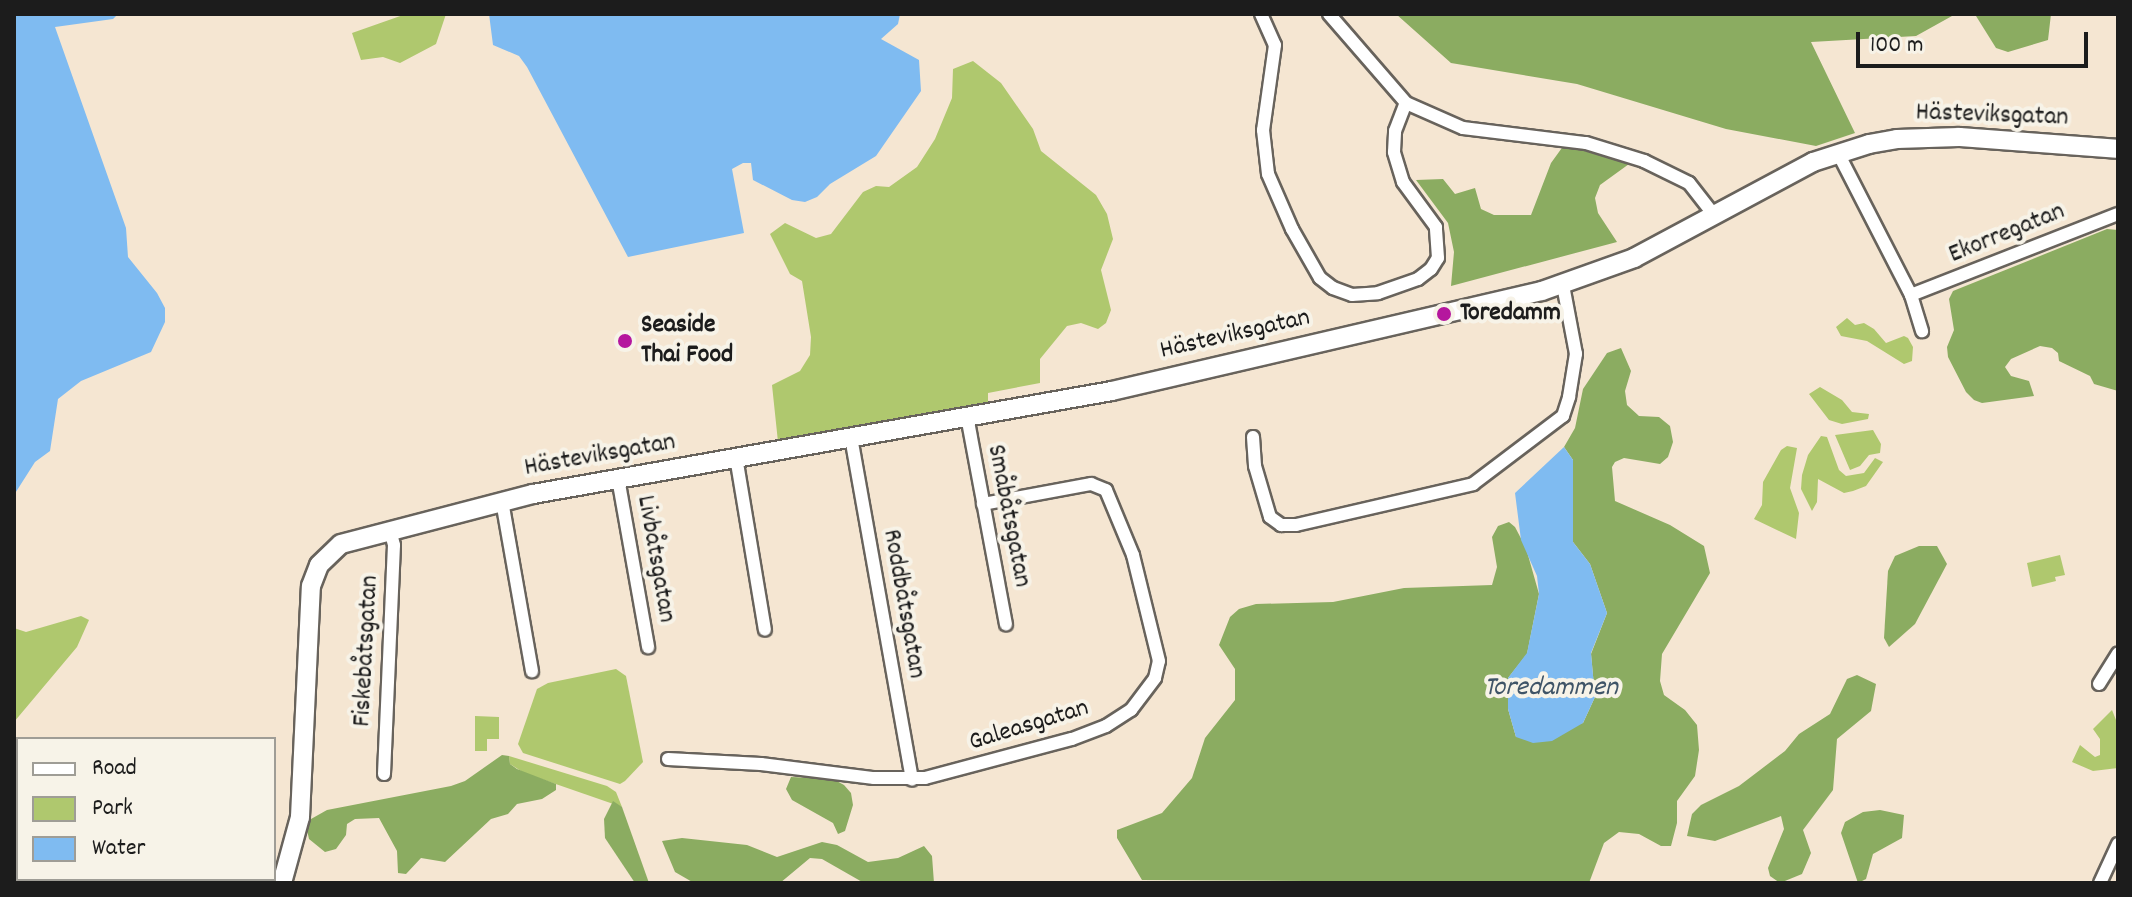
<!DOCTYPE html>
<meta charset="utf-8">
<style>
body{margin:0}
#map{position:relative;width:2132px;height:897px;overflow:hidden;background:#f5e6d2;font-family:Dekko,sans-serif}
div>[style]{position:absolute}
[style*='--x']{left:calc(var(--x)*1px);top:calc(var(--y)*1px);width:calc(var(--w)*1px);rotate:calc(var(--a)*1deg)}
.green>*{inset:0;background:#afc86e}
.forest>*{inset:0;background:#8bac61}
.water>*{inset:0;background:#7fbbf1}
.roads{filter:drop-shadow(2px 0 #68635c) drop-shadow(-2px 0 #68635c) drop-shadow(0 2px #68635c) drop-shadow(0 -2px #68635c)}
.street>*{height:12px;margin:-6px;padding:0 6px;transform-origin:6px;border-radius:6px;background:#fff}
.secondary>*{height:18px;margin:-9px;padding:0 9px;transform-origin:9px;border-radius:9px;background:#fff}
.dots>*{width:22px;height:22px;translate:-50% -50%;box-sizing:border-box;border:4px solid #f7f3e8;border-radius:50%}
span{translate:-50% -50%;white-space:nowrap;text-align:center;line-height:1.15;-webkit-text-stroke:8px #f7f3e8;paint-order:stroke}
.street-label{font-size:26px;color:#1c1c1c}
.poi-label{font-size:26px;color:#1c1c1c;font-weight:700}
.left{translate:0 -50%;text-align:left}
.water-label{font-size:28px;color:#3f5467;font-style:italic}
.frame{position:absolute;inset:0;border:16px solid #1c1c1c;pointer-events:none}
.legend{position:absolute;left:16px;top:737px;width:260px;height:144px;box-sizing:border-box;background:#f7f3e8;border:2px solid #9f9d96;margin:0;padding:10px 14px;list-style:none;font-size:24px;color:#1c1c1c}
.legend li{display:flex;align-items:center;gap:16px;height:40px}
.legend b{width:40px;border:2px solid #9f9d96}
.scale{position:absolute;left:1856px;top:32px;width:232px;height:36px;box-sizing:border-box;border:4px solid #1c1c1c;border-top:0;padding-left:10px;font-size:24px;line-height:28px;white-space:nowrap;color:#1c1c1c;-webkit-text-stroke:6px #f7f3e8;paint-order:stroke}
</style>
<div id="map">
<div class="green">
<i style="clip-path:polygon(406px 14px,446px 14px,436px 44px,400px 63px,383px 57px,361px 60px,352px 33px)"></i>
<i style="clip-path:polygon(973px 61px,1001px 83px,1033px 129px,1041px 151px,1096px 195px,1107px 214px,1113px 239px,1101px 270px,1111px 310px,1106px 323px,1098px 329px,1081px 323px,1067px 326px,1040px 359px,1040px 383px,988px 393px,988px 408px,778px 442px,772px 385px,800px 371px,810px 355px,811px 337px,802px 281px,790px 274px,770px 234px,785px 223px,816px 238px,831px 234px,863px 192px,876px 186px,889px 187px,917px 167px,935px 139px,952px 98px,953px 69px)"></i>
<i style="clip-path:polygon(1847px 318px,1855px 325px,1864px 323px,1874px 329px,1886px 343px,1904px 336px,1908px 338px,1913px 347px,1912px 361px,1904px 364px,1867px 341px,1841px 336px,1836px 327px)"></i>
<i style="clip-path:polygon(1820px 387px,1842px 400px,1852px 412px,1869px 414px,1868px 419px,1842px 424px,1829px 420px,1809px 394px)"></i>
<i style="clip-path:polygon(1873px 430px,1881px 444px,1880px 453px,1869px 455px,1860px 466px,1850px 470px,1835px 435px)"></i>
<i style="clip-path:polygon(1821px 436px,1827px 437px,1839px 470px,1846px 476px,1864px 473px,1875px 458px,1883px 462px,1866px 486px,1853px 491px,1844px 493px,1818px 479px,1817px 502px,1812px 511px,1801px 489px,1802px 475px,1808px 455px)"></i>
<i style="clip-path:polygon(1787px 446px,1797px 448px,1790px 488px,1799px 513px,1796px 539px,1754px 519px,1762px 505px,1763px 482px,1781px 450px)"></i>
<i style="clip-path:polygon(2060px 555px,2065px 575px,2055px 577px,2056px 581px,2032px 587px,2027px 563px)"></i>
<i style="clip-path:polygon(81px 616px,89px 620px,77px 647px,14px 722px,14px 628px,26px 632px)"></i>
<i style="clip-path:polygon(616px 669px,626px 676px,643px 762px,625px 781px,620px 784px,523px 753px,518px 744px,537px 689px,548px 683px)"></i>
<i style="clip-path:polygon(2112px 710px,2118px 725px,2118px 768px,2093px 771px,2072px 762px,2080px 745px,2095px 757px,2100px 755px,2100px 739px,2093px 729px)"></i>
<i style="clip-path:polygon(475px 716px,499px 717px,499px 739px,487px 739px,487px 751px,475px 751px)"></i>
<i style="clip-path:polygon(509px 756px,607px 786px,616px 792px,622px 807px,524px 773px,510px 764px)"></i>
</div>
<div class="forest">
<i style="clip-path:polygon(1396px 14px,2051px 14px,2048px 40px,2008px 52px,1996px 48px,1976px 16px,1952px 16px,1916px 36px,1811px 42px,1855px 133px,1816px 146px,1726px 129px,1577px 84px,1451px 63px)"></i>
<i style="clip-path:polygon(1564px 145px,1629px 164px,1600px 185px,1595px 198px,1598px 213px,1617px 242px,1451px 286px,1454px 252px,1448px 223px,1416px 180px,1443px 179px,1455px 194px,1475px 188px,1481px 209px,1494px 215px,1531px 215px,1551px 163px)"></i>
<i style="clip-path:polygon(2107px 229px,2118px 230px,2118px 391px,2094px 384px,2090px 376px,2059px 361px,2058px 353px,2052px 348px,2040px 346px,2011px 359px,2005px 367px,2011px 376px,2029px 381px,2034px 396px,1982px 403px,1974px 400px,1966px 392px,1948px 357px,1947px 347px,1954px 330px,1949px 299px,1953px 291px)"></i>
<i style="clip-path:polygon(1621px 348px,1631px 371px,1625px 391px,1627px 405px,1639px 416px,1659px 417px,1670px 426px,1673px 442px,1668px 457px,1660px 464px,1624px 458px,1615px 462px,1612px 467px,1615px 501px,1670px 525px,1704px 546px,1710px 573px,1662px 654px,1660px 681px,1664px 695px,1685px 710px,1697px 725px,1699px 750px,1695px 776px,1677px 801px,1677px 823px,1671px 846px,1661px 846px,1639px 834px,1619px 832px,1604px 843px,1589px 883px,1142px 880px,1117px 838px,1117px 830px,1162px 813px,1192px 778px,1205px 738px,1235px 700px,1235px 669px,1219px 645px,1230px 617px,1239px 609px,1256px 604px,1333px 602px,1404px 588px,1492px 585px,1497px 567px,1492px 537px,1498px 526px,1509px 522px,1515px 527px,1526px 548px,1539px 594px,1527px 654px,1508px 678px,1508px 709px,1516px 737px,1583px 723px,1595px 697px,1591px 654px,1607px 613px,1590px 564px,1573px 542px,1573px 460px,1564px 447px,1575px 428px,1583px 389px,1607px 353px)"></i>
<i style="clip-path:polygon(1919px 546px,1937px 546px,1947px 564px,1915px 624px,1889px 647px,1884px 638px,1888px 571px,1895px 556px)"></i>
<i style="clip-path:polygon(1857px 675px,1876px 684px,1871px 711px,1837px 739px,1833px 790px,1803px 830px,1811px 853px,1802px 874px,1780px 883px,1770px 876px,1768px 868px,1784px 829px,1781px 816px,1715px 841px,1687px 836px,1692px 814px,1701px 805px,1739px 786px,1785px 751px,1799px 734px,1830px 714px,1847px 679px)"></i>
<i style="clip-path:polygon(502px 755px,509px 756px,510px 764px,517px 769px,556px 784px,556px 790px,542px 799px,517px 804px,508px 814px,491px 819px,445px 862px,421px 858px,406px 874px,398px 873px,397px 851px,379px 818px,355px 819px,347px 824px,346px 835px,336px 849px,325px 852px,309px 839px,307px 830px,311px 819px,327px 810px,451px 786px,465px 781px)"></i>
<i style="clip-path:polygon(791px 777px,833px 779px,844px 785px,851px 793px,853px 805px,845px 831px,838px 834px,833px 823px,792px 800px,786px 789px)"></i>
<i style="clip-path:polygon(613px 801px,622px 807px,649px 883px,635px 883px,605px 838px,604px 819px)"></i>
<i style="clip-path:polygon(1880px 810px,1904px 815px,1902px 838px,1873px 854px,1866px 879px,1858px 883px,1841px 833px,1845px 822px,1863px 812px)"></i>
<i style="clip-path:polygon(682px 838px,747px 845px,777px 857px,822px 842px,837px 845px,868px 862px,898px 858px,924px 846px,932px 856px,934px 883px,864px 883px,822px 859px,810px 858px,780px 883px,694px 883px,675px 872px,662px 841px)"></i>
<i style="clip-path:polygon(18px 840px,18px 879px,268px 879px,265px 883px,14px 883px,14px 846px)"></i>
</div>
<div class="water">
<i style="clip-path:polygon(14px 14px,118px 14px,113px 19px,55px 27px,126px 228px,128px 257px,157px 293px,165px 308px,165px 322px,151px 352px,81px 381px,58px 399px,50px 451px,35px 462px,14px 495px)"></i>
<i style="clip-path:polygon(489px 14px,900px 14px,898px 24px,881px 39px,919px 60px,921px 91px,876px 156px,830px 184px,817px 197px,805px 202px,792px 200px,753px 180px,751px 163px,743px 163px,732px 169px,744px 233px,628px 257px,527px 67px,519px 56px,493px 45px)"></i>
<i style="clip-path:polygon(1564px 447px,1573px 460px,1573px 542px,1590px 564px,1607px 613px,1591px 653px,1595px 697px,1583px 723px,1552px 741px,1533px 743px,1516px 737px,1508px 709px,1508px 678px,1527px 653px,1539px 594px,1537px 576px,1521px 540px,1515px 493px)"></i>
</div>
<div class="roads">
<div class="street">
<i style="--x:1261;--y:14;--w:34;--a:66"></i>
<i style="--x:1275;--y:45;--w:86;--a:98"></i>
<i style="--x:1263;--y:130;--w:44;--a:83.5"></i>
<i style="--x:1268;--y:174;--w:60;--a:66.4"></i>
<i style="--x:1292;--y:229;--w:56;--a:60.3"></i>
<i style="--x:1320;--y:278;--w:16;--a:38"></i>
<i style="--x:1333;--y:288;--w:20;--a:20"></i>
<i style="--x:1352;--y:295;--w:26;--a:-4"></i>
<i style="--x:1378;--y:293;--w:42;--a:-19.3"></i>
<i style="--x:1418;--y:279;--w:16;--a:-38"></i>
<i style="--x:1431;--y:269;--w:13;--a:-58"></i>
<i style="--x:1438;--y:258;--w:31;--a:-94"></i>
<i style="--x:1436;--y:227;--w:56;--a:-126.3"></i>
<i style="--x:1403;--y:182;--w:31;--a:-107"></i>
<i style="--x:1394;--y:152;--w:21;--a:-87"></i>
<i style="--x:1395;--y:131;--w:30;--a:-69"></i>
<i style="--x:1329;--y:14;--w:118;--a:49.1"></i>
<i style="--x:1406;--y:103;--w:62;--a:23.7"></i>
<i style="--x:1463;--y:128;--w:124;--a:7"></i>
<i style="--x:1586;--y:143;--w:61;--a:17.2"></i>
<i style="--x:1644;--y:161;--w:50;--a:26.1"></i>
<i style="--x:1689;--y:183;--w:39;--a:52"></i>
<i style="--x:1838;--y:153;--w:160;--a:62.8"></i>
<i style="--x:1911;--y:295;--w:38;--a:73"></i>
<i style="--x:1911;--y:295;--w:222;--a:-21.4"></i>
<i style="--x:967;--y:416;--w:212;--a:79.4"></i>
<i style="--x:851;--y:437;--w:348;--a:79.9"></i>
<i style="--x:1253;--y:437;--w:29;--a:86"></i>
<i style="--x:1255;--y:466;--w:53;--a:73.6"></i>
<i style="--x:1270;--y:517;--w:14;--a:36"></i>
<i style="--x:1281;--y:525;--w:15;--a:0"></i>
<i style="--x:1296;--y:525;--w:182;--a:-13"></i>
<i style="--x:1473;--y:484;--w:113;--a:-37.1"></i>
<i style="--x:1563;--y:416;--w:20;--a:-72"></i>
<i style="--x:1569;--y:397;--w:44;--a:-80.8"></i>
<i style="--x:1576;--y:354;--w:70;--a:-100.7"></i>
<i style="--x:736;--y:457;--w:175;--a:80.5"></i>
<i style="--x:618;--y:478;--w:172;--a:79.9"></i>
<i style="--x:502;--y:501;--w:173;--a:80"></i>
<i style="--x:2099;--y:684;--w:36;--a:-58"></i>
<i style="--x:668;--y:759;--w:93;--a:3.1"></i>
<i style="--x:761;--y:764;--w:114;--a:7.1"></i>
<i style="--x:874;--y:778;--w:51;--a:0"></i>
<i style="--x:925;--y:778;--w:152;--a:-14.9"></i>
<i style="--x:1072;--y:739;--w:36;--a:-21"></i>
<i style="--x:1106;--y:726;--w:30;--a:-33"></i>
<i style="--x:1131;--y:710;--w:40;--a:-53"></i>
<i style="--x:1155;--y:678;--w:17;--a:-77"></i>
<i style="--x:1159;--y:661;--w:109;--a:-103.8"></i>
<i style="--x:1133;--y:555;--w:70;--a:-112.6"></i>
<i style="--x:1106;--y:490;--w:16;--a:-158"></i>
<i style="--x:1091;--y:484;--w:110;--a:169.5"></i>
<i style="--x:384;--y:774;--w:229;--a:-87.5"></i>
<i style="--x:394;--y:545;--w:16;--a:-105"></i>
<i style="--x:2100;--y:883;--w:43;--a:-65.2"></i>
</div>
<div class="secondary">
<i style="--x:282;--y:883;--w:68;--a:-74.7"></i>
<i style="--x:300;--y:817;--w:231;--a:-87.3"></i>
<i style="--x:311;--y:586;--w:22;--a:-69"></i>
<i style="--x:319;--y:565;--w:30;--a:-44"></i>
<i style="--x:341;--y:544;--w:198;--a:-14.6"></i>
<i style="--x:533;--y:494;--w:588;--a:-10.09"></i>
<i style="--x:1112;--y:391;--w:441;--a:-13.1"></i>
<i style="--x:1542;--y:291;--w:98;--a:-19.7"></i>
<i style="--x:1634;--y:258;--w:203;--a:-28.2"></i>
<i style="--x:1813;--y:162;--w:59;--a:-17.8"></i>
<i style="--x:1869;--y:144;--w:28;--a:-10"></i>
<i style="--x:1897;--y:139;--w:62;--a:-1.8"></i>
<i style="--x:1959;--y:137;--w:159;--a:4.3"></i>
</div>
</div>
<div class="dots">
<i style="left:1444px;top:314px;background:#b5179e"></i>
<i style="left:625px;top:341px;background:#b5179e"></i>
</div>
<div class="street-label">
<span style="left:1992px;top:116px;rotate:2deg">Hästeviksgatan</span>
<span style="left:2007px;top:234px;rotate:-22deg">Ekorregatan</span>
<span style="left:1235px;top:335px;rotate:-13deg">Hästeviksgatan</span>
<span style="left:600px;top:456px;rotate:-10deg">Hästeviksgatan</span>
<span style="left:1008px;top:516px;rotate:79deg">Småbåtsgatan</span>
<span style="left:655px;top:559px;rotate:80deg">Livbåtsgatan</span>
<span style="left:903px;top:604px;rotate:80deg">Roddbåtsgatan</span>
<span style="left:367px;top:651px;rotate:-87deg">Fiskebåtsgatan</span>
<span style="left:1029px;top:726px;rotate:-17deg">Galeasgatan</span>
</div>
<div class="poi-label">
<span class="left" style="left:1460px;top:314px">Toredamm</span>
<span class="left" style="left:641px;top:341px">Seaside<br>Thai Food</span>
</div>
<div class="water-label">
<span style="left:1551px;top:689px">Toredammen</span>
</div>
<div class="frame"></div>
<ul class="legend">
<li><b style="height:10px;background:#fff"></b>Road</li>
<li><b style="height:22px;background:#afc86e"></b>Park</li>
<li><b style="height:22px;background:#7fbbf1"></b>Water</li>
</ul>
<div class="scale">100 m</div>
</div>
